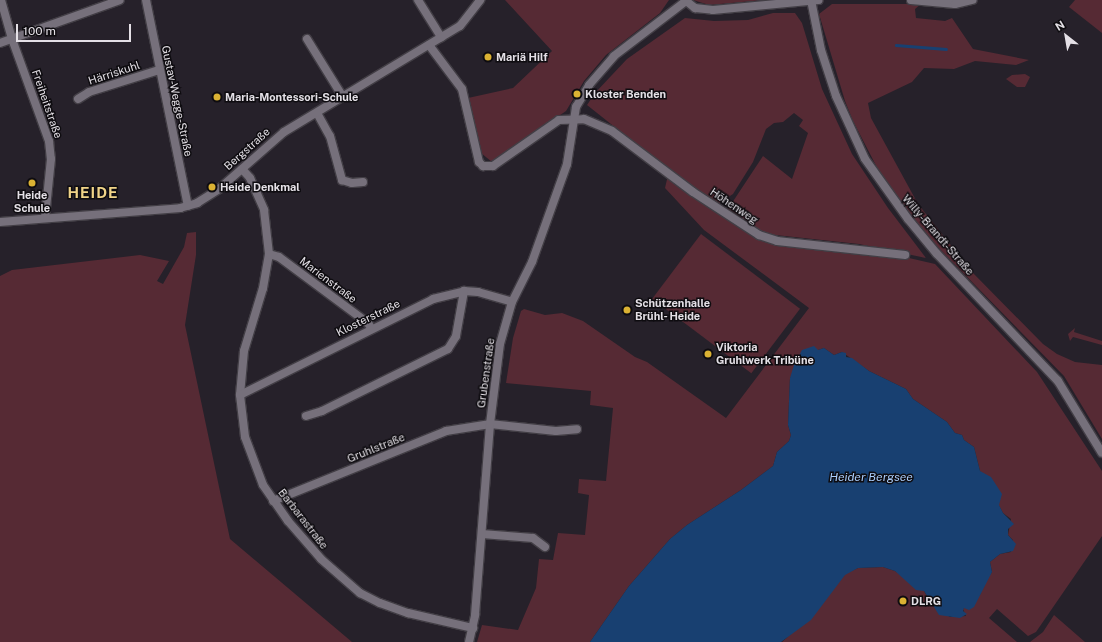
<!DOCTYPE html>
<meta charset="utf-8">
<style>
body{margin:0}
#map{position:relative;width:1102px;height:642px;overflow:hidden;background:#26212a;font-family:"Public Sans",sans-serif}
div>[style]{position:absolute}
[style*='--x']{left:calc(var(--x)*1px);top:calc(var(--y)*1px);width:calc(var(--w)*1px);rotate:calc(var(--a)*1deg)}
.green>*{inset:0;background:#562a34;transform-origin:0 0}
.water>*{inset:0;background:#184071}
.stream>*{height:2.5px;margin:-1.25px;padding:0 1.25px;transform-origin:1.25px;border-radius:1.25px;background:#184071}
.roads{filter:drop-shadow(1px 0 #423e45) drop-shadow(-1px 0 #423e45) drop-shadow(0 1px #423e45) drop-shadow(0 -1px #423e45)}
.minor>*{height:8px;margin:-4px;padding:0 4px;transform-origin:4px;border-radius:4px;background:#76707b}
.dots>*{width:11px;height:11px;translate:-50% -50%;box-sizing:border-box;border:2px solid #0e0c10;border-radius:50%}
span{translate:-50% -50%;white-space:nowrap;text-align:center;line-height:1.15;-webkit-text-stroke:3px #0e0c10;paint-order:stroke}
.poi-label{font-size:11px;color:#e4e0e6;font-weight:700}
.left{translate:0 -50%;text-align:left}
.street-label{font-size:11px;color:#e4e0e6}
.water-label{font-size:12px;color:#abcefc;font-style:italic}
.district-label{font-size:15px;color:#f0d488;font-weight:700;letter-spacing:1px}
.north{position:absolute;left:1046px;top:16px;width:40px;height:40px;-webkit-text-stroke:3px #0e0c10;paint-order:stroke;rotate:329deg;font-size:11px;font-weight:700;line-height:16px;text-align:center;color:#e4e0e6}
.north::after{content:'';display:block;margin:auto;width:14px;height:18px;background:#e4e0e6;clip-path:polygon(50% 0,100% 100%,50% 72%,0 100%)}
.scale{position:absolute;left:16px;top:24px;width:115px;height:18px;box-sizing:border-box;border:2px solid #e4e0e6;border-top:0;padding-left:5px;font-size:12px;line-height:14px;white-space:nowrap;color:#e4e0e6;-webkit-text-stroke:3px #0e0c10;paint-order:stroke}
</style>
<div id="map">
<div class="green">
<i style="clip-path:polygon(505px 0,669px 0,660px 13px,606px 55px,584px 81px,566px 111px,492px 162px,481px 153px,468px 98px,513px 88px,552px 51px)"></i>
<i style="clip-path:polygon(693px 0,764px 0,709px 5px)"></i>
<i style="clip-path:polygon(1075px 0,1102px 0,1102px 33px,1069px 7px)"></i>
<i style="clip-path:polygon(832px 4px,921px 4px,915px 9px,916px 18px,945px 21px,952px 18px,973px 49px,1029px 60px,1016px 65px,975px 61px,954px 69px,924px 68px,912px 82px,868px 103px,871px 118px,918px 204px,973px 273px,1043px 344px,1057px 354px,1075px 362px,1102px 365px,1102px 439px,1064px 376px,926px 235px,884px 181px,853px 121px,845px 101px,819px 14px)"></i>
<i style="clip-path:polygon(773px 13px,795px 13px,802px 23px,822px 89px,852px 154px,888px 208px,926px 258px,859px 244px,766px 234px,726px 212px,763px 156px,792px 179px,808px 133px,799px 126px,803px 120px,794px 113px,783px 122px,774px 123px,766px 129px,753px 162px,733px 194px,716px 205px,680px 179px,587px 105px,595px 93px,627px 59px,685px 18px,714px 21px,748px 20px)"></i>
<i style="clip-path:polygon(1025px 74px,1030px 77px,1025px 87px,1017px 87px,1006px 79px,1012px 75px)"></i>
<i style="clip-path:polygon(668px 175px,754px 237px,774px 244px,896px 255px,935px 264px,1037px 372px,1102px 471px,1102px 536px,1036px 632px,1028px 636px,997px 609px,989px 618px,1017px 642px,782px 642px,819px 608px,845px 574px,858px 568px,883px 567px,895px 571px,924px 591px,932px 605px,950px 617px,966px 616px,963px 609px,980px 595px,981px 588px,992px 572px,990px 562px,1000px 554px,1011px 552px,1013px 540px,1008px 535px,1011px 519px,1003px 513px,980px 471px,974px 447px,964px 440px,962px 435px,955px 433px,947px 422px,913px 399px,906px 389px,869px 371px,842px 352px,834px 355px,824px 348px,818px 350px,790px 378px,788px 425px,791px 435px,789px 441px,777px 452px,773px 466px,741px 490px,687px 525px,670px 539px,629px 586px,590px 642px,477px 642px,482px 625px,518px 630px,536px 588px,539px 559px,553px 560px,558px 533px,585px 535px,589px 495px,578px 493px,579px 479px,606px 481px,613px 408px,590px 405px,591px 391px,506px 383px,513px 338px,521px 311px,524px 309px,545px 315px,562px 313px,583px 321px,635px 357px,647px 362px,726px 418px,809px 308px,704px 230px,665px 188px)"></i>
<i style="clip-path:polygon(196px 232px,196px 255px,185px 325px,230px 539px,352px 642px,0 642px,0 276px,12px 270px,140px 255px,169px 261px,157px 281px,163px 284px,184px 247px,187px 233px)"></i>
<i style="left:701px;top:234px;width:124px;height:81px;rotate:37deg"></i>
<i style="clip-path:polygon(1075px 328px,1074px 332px,1102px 341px,1102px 345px,1073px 337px,1070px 341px,1068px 334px)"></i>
<i style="clip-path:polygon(1054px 615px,1085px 642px,1030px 642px,1043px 632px)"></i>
</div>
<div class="water">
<i style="clip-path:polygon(814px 346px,818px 350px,824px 348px,834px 355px,842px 352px,846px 353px,846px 357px,852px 358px,869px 371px,906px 389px,913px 399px,947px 422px,955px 433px,962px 435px,964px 440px,974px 447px,980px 471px,991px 477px,1002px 494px,999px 505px,1003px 513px,1014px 524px,1008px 529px,1008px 535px,1016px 544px,1013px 551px,1000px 554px,990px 562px,992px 572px,974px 607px,969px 610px,964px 608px,963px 611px,967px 614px,960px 618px,939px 615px,924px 591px,916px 590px,895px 571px,883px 567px,858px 568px,845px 575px,811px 620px,781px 642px,590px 642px,629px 586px,670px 539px,687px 525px,741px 490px,773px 466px,777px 452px,789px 441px,791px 435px,788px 425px,790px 378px,794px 365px,802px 350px)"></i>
</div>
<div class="stream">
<i style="--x:896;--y:45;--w:50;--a:4.6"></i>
</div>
<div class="roads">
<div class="minor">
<i style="--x:1;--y:0;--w:41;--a:74.2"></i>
<i style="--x:12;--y:39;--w:109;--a:70.1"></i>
<i style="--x:49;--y:141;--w:18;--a:84"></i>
<i style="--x:51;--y:159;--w:59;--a:95.8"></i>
<i style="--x:146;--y:0;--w:210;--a:78.5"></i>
<i style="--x:418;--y:0;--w:44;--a:58.1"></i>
<i style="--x:685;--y:0;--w:13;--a:39"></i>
<i style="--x:695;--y:8;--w:18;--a:6"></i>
<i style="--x:713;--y:10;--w:106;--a:-5.4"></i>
<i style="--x:811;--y:0;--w:51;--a:78.7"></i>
<i style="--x:821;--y:50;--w:48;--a:71.9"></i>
<i style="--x:836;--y:96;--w:69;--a:65.3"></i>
<i style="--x:865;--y:159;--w:74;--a:54.4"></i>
<i style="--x:908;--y:219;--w:45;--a:50.4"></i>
<i style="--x:937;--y:254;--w:175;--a:46.4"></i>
<i style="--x:1058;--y:381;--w:84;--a:58.6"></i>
<i style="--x:911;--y:0;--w:44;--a:5.2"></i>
<i style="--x:955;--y:4;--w:18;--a:-13"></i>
<i style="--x:307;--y:39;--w:68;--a:58.2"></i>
<i style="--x:0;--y:43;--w:127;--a:-19.7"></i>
<i style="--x:429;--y:45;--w:55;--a:53.1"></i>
<i style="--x:462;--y:89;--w:75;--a:76.9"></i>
<i style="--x:479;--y:162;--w:6;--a:45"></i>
<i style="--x:483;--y:166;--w:10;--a:0"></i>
<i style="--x:493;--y:166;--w:80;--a:-34.9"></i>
<i style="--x:559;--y:120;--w:25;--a:-2"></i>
<i style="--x:584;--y:119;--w:30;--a:23"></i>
<i style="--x:612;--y:131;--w:101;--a:37"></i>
<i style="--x:693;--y:192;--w:79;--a:33.1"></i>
<i style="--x:759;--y:235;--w:19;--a:18"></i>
<i style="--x:777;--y:241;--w:129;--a:6.2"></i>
<i style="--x:78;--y:99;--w:13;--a:-32"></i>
<i style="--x:89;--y:92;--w:73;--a:-17.4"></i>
<i style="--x:317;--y:113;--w:26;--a:61"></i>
<i style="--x:330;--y:136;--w:46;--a:74.7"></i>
<i style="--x:342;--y:180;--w:10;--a:17"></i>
<i style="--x:352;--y:183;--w:11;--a:-5"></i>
<i style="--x:242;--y:169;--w:12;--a:48"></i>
<i style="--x:250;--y:178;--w:35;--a:66"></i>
<i style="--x:264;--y:210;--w:44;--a:83.5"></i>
<i style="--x:269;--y:254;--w:35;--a:100"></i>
<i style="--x:263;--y:288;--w:66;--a:106.8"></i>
<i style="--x:244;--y:351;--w:44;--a:95.2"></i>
<i style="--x:240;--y:395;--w:42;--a:83.2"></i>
<i style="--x:245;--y:437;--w:51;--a:69.4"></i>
<i style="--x:263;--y:485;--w:44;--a:55.2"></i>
<i style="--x:288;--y:521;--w:50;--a:49"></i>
<i style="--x:321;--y:559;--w:52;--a:41.1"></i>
<i style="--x:360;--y:593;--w:22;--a:27"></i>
<i style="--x:380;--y:603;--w:30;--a:20"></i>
<i style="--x:408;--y:613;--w:67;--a:13"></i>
<i style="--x:0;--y:222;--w:181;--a:-4.4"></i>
<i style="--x:180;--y:208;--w:18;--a:-16"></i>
<i style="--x:197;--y:203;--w:26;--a:-32"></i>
<i style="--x:219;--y:189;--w:86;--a:-41.2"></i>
<i style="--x:284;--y:132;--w:205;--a:-31.1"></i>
<i style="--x:460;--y:26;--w:33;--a:-52"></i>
<i style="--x:269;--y:254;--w:10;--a:17"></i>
<i style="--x:279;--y:257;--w:111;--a:36.6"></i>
<i style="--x:368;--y:323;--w:6;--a:59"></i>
<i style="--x:240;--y:395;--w:216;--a:-26.4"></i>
<i style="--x:433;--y:299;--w:32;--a:-14"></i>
<i style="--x:464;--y:291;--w:14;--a:4"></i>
<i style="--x:478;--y:292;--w:35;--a:16"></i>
<i style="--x:306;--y:416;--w:17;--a:-17"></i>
<i style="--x:322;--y:411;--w:140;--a:-26.2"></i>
<i style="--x:448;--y:349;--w:15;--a:-58"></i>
<i style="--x:456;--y:336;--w:46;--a:-79.9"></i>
<i style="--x:273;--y:501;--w:187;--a:-22"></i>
<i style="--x:446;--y:431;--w:45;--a:-9"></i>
<i style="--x:490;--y:424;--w:66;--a:6.1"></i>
<i style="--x:556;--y:431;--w:21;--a:-5"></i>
<i style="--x:482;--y:534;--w:51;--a:4.5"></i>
<i style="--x:533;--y:538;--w:15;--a:37"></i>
<i style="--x:469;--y:642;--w:28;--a:-77"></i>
<i style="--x:475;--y:615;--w:192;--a:-85.5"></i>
<i style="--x:490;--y:424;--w:81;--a:-82.9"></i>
<i style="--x:500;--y:344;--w:44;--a:-74.1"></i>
<i style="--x:512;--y:302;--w:45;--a:-63.4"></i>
<i style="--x:532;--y:262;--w:104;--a:-70.3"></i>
<i style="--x:567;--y:164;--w:58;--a:-81"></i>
<i style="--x:576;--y:107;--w:26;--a:-59"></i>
<i style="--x:589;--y:85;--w:38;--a:-49"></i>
<i style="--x:614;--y:56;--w:91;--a:-37.4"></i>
</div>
</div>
<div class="dots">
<i style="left:488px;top:57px;background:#dbb233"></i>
<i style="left:577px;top:94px;background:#dbb233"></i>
<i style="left:217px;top:97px;background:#dbb233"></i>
<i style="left:32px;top:183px;background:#dbb233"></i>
<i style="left:212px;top:187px;background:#dbb233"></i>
<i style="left:627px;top:310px;background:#dbb233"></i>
<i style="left:708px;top:354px;background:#dbb233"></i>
<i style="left:903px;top:601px;background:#dbb233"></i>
</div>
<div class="poi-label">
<span class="left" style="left:496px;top:57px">Mariä Hilf</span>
<span class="left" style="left:585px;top:94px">Kloster Benden</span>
<span class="left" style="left:225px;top:97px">Maria-Montessori-Schule</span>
<span class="left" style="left:220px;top:187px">Heide Denkmal</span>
<span style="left:32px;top:202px">Heide<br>Schule</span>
<span class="left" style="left:635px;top:310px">Schützenhalle<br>Brühl- Heide</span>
<span class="left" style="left:716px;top:354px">Viktoria<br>Gruhlwerk Tribüne</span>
<span class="left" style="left:911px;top:601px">DLRG</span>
</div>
<div class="street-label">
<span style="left:114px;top:73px;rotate:-18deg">Härriskuhl</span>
<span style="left:177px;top:101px;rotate:78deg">Gustav-Wegge-Straße</span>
<span style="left:47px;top:104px;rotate:71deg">Freiheitstraße</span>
<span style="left:247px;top:149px;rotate:-42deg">Bergstraße</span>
<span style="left:734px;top:206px;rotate:34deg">Höhenweg</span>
<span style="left:938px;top:235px;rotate:49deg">Willy-Brandt-Straße</span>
<span style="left:328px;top:280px;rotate:37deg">Marienstraße</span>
<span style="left:368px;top:318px;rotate:-26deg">Klosterstraße</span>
<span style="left:486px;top:373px;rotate:-82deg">Grubenstraße</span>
<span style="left:376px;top:448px;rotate:-22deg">Gruhlstraße</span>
<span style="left:303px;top:519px;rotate:52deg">Barbarastraße</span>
</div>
<div class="water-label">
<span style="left:871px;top:478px">Heider Bergsee</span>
</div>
<div class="district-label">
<span style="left:93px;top:193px">HEIDE</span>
</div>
<div class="north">N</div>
<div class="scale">100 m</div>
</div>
